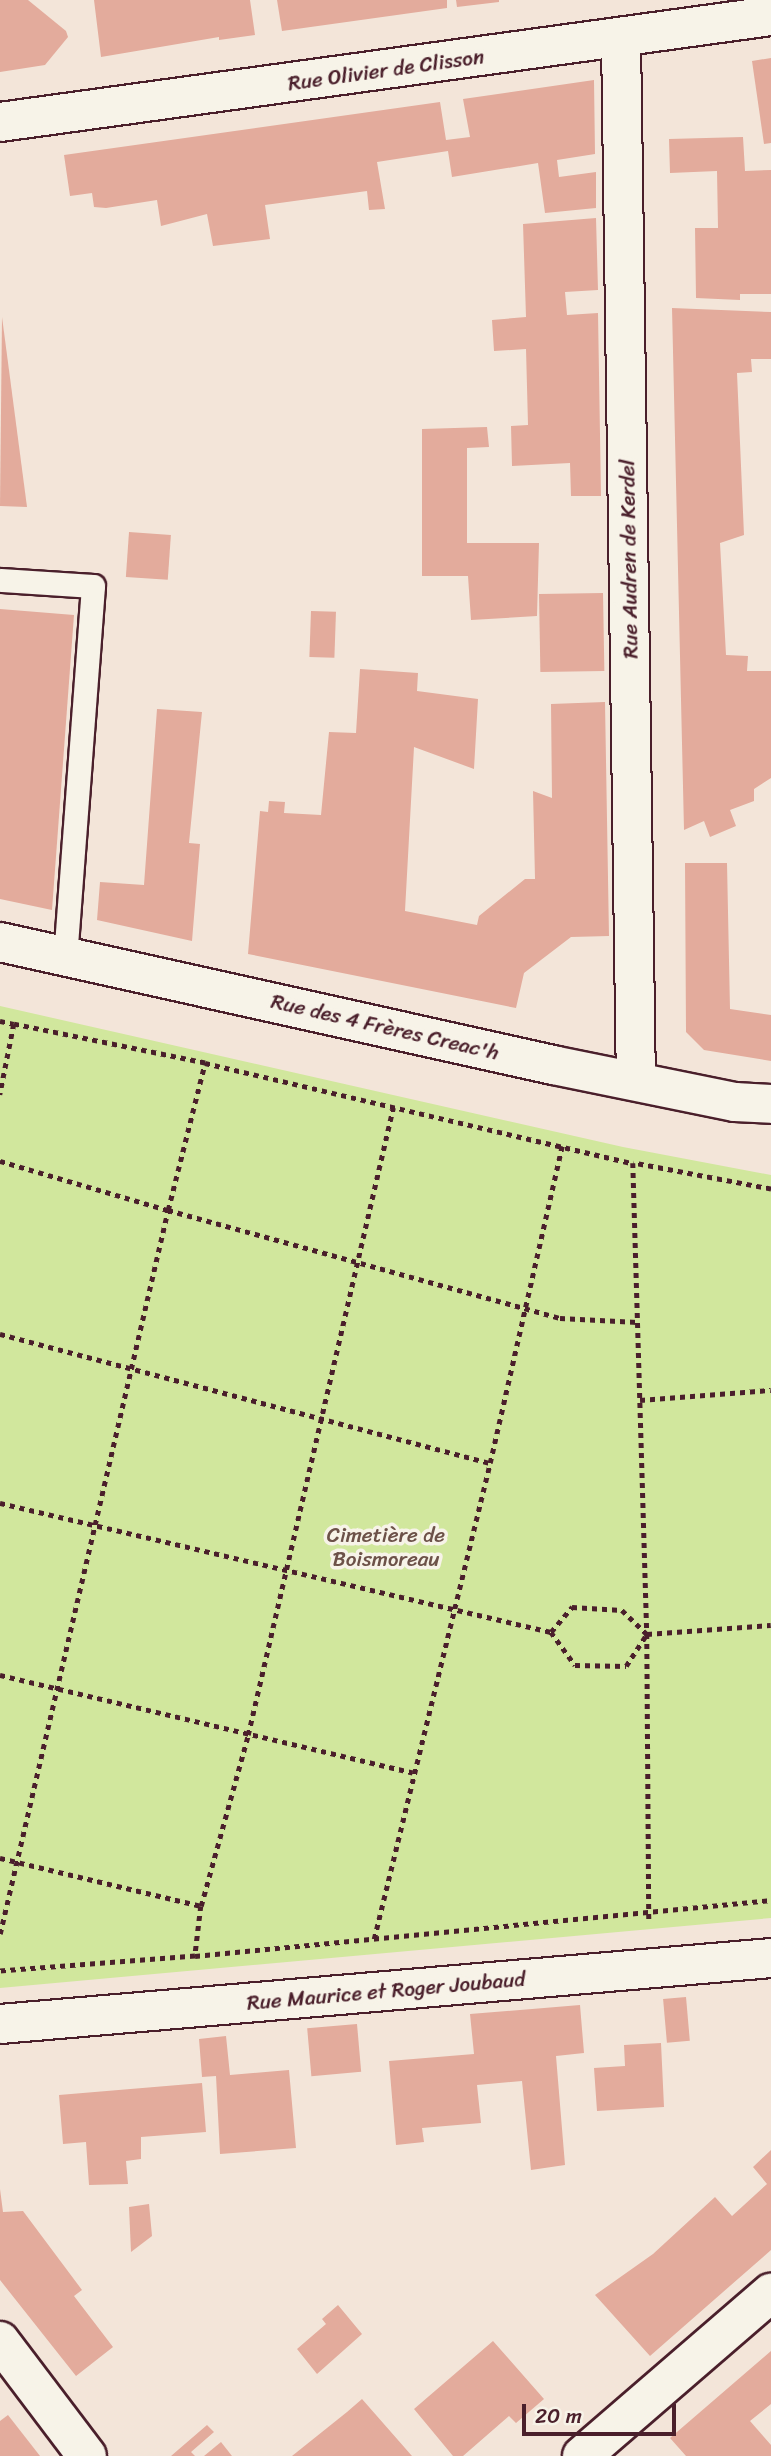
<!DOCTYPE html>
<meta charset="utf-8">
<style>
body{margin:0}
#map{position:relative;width:771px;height:2456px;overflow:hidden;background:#f3e5d9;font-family:Sriracha,sans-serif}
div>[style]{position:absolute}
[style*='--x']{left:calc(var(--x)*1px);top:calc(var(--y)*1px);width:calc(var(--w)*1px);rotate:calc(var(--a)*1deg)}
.green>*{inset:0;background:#d1e79d}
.building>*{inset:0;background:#e3ab9c;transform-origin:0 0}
.path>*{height:4.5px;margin-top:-2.25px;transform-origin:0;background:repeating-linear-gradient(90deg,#4a1f2b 0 5px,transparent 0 10px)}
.roads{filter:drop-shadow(2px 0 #4a1f2b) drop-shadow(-2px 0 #4a1f2b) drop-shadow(0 2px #4a1f2b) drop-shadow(0 -2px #4a1f2b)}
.lane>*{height:23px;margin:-11.5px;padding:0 11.5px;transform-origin:11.5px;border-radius:11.5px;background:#f7f3e8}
.street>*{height:38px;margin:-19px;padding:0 19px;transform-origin:19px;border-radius:19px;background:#f7f3e8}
span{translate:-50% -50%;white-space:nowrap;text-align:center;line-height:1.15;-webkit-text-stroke:7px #f7f3e8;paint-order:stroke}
.street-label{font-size:21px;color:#4a1f2b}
.park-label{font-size:21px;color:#6c5148}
.scale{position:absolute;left:522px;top:2404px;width:154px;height:32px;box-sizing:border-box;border:4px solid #4a1f2b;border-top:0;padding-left:9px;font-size:21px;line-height:24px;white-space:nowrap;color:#4a1f2b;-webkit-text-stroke:5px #f7f3e8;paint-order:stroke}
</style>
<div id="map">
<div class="green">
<i style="clip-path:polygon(0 1006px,623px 1147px,771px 1175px,771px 1918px,0 1988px)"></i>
</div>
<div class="building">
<i style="clip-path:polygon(0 0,28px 0,66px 31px,68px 37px,45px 65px,0 72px)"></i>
<i style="clip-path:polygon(94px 0,250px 0,255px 35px,219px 40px,219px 37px,101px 57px)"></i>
<i style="clip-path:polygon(277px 0,447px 0,447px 8px,282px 31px)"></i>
<i style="clip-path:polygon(456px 0,499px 0,499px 2px,457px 7px)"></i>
<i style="clip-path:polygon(771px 58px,771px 143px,764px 144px,752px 61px)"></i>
<i style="clip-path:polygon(594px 80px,595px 154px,557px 160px,559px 177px,596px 172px,596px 208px,545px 213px,538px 163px,452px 177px,448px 151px,377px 162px,385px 209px,369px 210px,367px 191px,265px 205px,270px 239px,213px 246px,207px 214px,161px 226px,157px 200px,106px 208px,94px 207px,92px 193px,70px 196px,64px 155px,440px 102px,446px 140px,470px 137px,463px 99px)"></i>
<i style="clip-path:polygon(743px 137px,745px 171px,771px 170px,771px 294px,740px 294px,740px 300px,696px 298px,695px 228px,718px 228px,717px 171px,670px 173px,669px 139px)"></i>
<i style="clip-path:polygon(596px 218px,598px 290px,565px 292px,567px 315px,598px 313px,601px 496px,571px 496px,570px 463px,512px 466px,511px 426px,528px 425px,526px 349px,494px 351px,492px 320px,526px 317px,523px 224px)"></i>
<i style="clip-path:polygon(672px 308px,771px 312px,771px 359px,751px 359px,752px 372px,737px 373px,744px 535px,720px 543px,726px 655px,748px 656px,747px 671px,771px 671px,771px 778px,754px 789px,754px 801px,730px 810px,736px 826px,710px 837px,704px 821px,684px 830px)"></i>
<i style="clip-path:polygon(2px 317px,27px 507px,0 506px)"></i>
<i style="clip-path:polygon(487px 427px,489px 447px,467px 448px,467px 543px,539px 543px,537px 616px,471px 620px,468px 576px,422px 576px,422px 429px)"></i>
<i style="left:129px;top:532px;width:42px;height:45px;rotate:4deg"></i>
<i style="left:603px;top:593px;width:78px;height:64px;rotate:89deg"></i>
<i style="clip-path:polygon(0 609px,74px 615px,52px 910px,0 899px)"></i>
<i style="left:311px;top:611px;width:25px;height:46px;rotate:2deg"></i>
<i style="clip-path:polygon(360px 669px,418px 673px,417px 691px,478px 699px,474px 769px,414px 747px,405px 911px,477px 925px,479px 916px,525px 879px,535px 879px,533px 791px,552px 798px,551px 704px,605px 702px,609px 936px,571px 937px,524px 973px,516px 1008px,248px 954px,260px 811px,268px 812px,269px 801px,285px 802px,284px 813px,321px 815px,329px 732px,356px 733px)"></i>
<i style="clip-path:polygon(157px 709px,202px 712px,189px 843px,200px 844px,192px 941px,97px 920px,100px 882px,144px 885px)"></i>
<i style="clip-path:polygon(685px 863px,727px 863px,730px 1009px,771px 1015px,771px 1061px,704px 1050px,686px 1032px)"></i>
<i style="left:686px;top:1997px;width:44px;height:23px;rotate:85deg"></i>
<i style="clip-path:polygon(580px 2005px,584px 2053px,556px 2056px,565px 2165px,531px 2170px,522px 2081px,477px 2085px,481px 2123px,422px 2128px,424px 2142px,396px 2145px,389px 2061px,474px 2054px,470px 2014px)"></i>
<i style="left:357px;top:2024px;width:48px;height:50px;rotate:85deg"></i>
<i style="clip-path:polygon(226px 2036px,230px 2075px,289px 2070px,296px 2148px,220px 2154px,216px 2076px,202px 2077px,199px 2039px)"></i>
<i style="clip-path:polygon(661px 2043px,664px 2107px,597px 2111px,594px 2068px,625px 2066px,624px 2045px)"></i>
<i style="clip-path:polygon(202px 2083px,206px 2132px,141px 2137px,141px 2159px,126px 2161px,128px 2184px,89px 2185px,86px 2142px,63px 2144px,59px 2095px)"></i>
<i style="clip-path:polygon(771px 2150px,771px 2250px,650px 2356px,595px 2295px,653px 2254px,715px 2197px,732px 2216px,767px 2184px,753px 2167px)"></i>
<i style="clip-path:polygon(0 2189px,3px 2212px,23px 2211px,82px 2290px,74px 2296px,113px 2347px,76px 2376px,0 2280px)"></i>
<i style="clip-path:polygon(149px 2204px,152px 2236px,131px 2252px,129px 2207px)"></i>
<i style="clip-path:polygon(338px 2305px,362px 2334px,317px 2374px,297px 2349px,326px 2324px,322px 2319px)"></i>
<i style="clip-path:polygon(493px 2341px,544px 2399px,516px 2423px,509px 2416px,463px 2456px,453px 2456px,414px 2409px)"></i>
<i style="clip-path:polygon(771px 2351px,771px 2404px,750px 2421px,771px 2445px,771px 2456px,686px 2456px,670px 2438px)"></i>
<i style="clip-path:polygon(362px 2399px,412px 2456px,292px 2456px,347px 2412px)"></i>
<i style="clip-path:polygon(8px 2415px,40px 2456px,0 2456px,0 2421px)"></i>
<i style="clip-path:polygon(207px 2425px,214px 2432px,191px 2452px,195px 2456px,171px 2456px)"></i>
<i style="clip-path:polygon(221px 2442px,232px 2456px,204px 2456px)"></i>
</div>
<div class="path">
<i style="--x:0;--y:1021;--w:14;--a:12"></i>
<i style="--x:14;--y:1024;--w:72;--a:101.2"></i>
<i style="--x:205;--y:1063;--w:440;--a:13.2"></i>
<i style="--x:0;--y:1161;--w:175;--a:16.3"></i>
<i style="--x:168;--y:1210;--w:152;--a:-75.9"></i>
<i style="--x:205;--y:1063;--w:195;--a:-168.5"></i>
<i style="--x:771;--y:1189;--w:140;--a:-169.3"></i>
<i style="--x:633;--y:1163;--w:471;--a:88.3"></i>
<i style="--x:647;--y:1634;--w:124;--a:-4.2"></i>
<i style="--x:0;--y:1334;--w:507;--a:14.75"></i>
<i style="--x:640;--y:1400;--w:131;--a:-4.4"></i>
<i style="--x:0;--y:1503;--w:566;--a:13.18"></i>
<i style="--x:551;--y:1632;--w:33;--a:-50"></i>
<i style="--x:572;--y:1607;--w:50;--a:3.4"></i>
<i style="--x:622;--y:1610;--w:35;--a:44"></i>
<i style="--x:647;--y:1634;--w:289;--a:89.6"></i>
<i style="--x:551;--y:1632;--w:41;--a:54"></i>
<i style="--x:575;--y:1665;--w:51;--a:1.1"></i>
<i style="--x:626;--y:1666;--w:38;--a:-57"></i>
<i style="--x:0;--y:1675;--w:424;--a:13.3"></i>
<i style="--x:0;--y:1858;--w:207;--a:13.4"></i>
<i style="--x:201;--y:1906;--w:50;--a:96.8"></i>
<i style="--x:195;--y:1956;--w:196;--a:175.6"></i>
<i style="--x:201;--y:1906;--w:177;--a:-74.6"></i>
<i style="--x:248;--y:1735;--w:644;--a:-76.98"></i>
<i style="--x:0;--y:1934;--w:743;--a:-76.94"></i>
<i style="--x:168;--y:1210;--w:407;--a:15.4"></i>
<i style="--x:560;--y:1318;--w:78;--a:2.9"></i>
<i style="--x:374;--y:1939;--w:490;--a:-76.3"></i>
<i style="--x:490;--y:1463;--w:325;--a:-77.2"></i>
<i style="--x:195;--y:1956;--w:579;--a:-5.55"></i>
</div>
<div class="roads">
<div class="lane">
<i style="--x:0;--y:580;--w:93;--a:3.7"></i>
<i style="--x:93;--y:586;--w:371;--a:94.3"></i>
</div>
<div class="street">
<i style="--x:621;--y:38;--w:1043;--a:89.18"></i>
<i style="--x:0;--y:122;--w:778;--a:-7.83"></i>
<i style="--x:0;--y:942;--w:567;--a:12.54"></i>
<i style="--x:553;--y:1065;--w:186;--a:11.5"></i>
<i style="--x:735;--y:1102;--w:36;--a:3"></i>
<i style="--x:0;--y:2024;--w:774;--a:-4.89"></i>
<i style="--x:0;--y:2341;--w:144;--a:52.9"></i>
<i style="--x:582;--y:2456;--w:250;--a:-40.8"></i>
</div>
</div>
<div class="street-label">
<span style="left:386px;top:70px;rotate:-8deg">Rue Olivier de Clisson</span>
<span style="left:629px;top:559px;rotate:-91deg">Rue Audren de Kerdel</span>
<span style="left:385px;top:1027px;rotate:13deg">Rue des 4 Frères Creac'h</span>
<span style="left:386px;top:1991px;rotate:-5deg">Rue Maurice et Roger Joubaud</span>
</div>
<div class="park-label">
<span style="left:386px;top:1547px">Cimetière de<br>Boismoreau</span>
</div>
<div class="scale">20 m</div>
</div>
